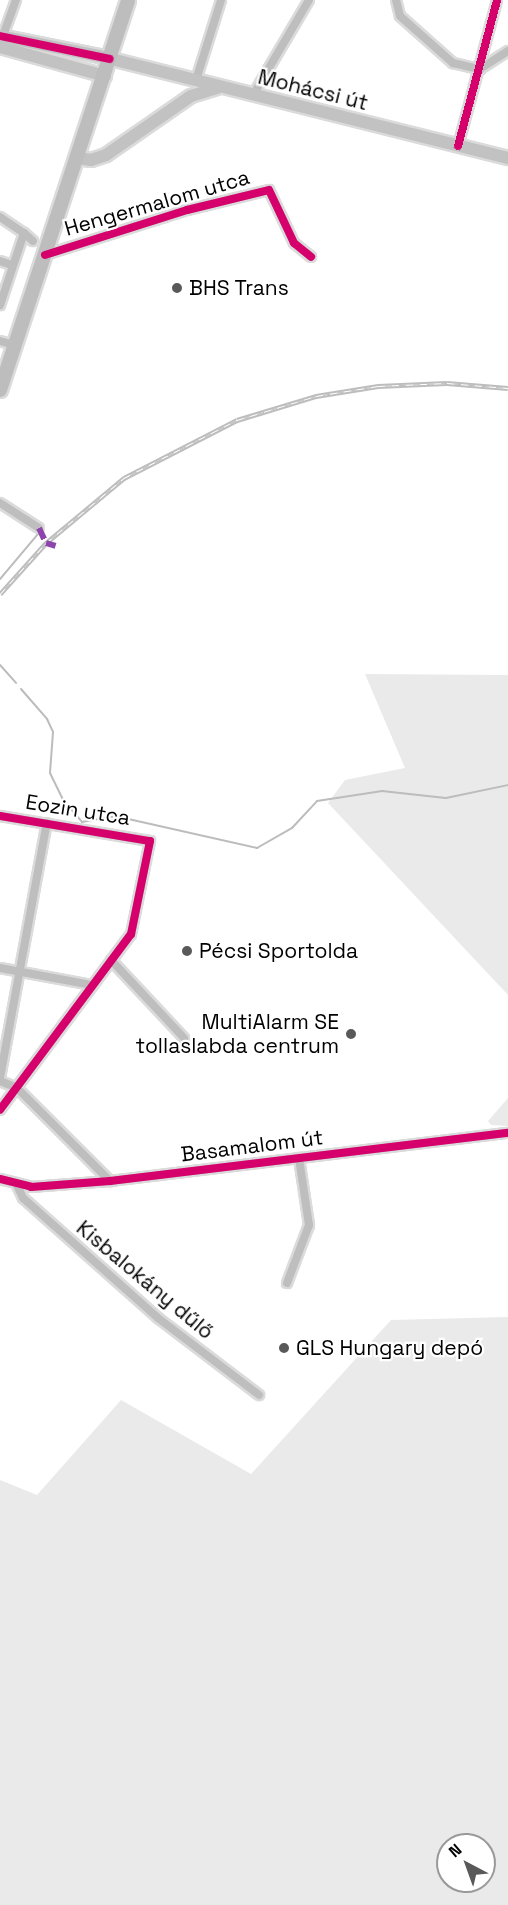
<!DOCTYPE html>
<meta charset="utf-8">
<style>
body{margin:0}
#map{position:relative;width:508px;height:1905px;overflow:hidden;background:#fff;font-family:"Space Grotesk",sans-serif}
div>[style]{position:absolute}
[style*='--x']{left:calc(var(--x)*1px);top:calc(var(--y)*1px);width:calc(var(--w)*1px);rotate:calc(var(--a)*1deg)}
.green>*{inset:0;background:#eaeaea}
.stream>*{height:2px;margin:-1px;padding:0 1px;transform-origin:1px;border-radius:1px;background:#bcbcbc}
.roads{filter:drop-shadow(2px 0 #dbdbdb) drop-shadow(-2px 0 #dbdbdb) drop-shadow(0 2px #dbdbdb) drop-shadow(0 -2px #dbdbdb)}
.street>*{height:8px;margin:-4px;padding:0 4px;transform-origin:4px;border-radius:4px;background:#bebebe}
.secondary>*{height:12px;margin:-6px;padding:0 6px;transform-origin:6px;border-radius:6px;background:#c2c2c2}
.primary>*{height:14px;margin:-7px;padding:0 7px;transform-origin:7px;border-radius:7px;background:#bdbdbd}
.rail>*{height:4.5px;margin-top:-2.25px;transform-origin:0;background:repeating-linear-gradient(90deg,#fff 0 7px,#bdbdbd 0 14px);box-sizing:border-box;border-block:2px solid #bdbdbd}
.quiet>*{height:6px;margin-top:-3px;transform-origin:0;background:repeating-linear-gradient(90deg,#8e44ad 0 12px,transparent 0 18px)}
.cycleway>*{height:8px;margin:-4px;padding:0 4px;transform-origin:4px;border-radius:4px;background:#d6006c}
.dots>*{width:16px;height:16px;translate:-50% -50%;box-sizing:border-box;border:3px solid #fff;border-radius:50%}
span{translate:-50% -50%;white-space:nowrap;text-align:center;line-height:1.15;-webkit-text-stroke:4.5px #fff;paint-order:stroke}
.street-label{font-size:21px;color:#000}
.poi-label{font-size:21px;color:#000}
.left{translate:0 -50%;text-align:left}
.right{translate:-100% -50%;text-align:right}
.north{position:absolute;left:436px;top:1833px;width:60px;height:60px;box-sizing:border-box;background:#fff;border:2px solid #999;border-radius:50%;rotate:319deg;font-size:16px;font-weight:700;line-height:24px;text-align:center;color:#000}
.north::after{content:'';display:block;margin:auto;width:21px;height:27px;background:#595959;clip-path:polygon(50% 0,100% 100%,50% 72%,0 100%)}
</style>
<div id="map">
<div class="green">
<i style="clip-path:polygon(365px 674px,508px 675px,508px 995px,328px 803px,345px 780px,405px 768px)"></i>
<i style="clip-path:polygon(508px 1098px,508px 1126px,491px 1125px,488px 1121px)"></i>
<i style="clip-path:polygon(evenodd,508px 1317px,508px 1905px,0 1905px,0 1480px,37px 1495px,121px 1400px,251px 1474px,391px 1320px,508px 1317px,448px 1845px,484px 1845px,484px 1881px,448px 1881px,448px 1845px)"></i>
</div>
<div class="stream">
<i style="--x:0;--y:579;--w:59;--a:-49.8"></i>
<i style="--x:0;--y:665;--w:24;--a:48"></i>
<i style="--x:21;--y:689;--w:40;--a:49"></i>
<i style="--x:47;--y:719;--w:14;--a:65"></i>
<i style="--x:53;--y:732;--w:41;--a:94.2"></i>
<i style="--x:50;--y:773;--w:30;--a:64"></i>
<i style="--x:63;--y:800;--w:29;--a:49"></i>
<i style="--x:82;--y:822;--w:34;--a:-10"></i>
<i style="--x:115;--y:816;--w:146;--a:12.7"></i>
<i style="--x:257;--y:848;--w:40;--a:-29.7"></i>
<i style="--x:292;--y:828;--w:37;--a:-47"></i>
<i style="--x:317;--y:801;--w:66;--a:-8.7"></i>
<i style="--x:382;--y:791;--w:64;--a:6.2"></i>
<i style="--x:446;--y:798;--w:63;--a:-11.8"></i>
</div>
<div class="roads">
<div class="street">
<i style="--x:396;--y:0;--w:16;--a:76"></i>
<i style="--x:400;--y:16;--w:71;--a:41.6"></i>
<i style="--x:453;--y:63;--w:28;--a:13"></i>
<i style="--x:480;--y:69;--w:33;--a:-33"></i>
<i style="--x:1;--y:41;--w:44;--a:-69.9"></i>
<i style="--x:196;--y:80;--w:84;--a:-72.6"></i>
<i style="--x:253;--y:95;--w:110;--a:-59.5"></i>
<i style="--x:458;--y:146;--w:151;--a:-75"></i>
<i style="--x:0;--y:217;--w:29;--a:34"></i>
<i style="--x:24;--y:233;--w:76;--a:108.4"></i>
<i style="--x:24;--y:233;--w:12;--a:42"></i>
<i style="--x:45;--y:255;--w:149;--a:-17.6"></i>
<i style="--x:187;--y:210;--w:84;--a:-13.7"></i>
<i style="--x:269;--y:190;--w:59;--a:64.7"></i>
<i style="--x:294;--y:243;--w:22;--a:39"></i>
<i style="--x:0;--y:261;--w:12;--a:20"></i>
<i style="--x:0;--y:341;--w:15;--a:16"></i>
<i style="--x:0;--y:503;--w:46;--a:32.7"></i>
<i style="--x:0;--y:816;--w:152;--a:9.5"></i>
<i style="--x:150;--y:841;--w:95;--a:101.5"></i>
<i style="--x:131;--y:934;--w:219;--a:126.7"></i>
<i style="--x:111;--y:960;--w:107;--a:46.9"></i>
<i style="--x:0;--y:968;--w:94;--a:10.5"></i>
<i style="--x:0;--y:1078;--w:259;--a:-79.6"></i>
<i style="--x:0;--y:1081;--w:18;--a:22"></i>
<i style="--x:17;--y:1088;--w:132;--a:45"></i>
<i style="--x:0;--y:1179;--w:32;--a:14"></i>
<i style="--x:31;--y:1187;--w:79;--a:-4.3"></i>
<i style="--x:110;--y:1181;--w:401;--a:-6.9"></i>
<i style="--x:16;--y:1183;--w:17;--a:65"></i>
<i style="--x:23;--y:1198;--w:181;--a:41.6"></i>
<i style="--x:158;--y:1318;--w:127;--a:37.3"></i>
<i style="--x:287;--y:1283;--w:62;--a:-69.2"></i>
<i style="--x:309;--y:1225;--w:68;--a:-98.5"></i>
</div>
<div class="secondary">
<i style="--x:0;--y:36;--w:101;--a:11.4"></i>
<i style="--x:99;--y:56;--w:422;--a:14"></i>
<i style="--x:0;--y:47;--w:109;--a:15.4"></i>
<i style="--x:78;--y:158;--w:13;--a:9"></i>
<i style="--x:91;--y:160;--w:16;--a:-18"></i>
<i style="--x:106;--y:155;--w:103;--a:-34.8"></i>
<i style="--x:191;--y:96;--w:27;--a:-17"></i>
</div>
<div class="primary">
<i style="--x:0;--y:390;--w:410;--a:-71.8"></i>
</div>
</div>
<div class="rail">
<i style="--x:0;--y:594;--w:69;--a:-48"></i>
<i style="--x:46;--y:543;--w:102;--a:-39.8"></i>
<i style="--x:124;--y:478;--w:127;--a:-27.2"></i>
<i style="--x:237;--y:420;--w:83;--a:-16.9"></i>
<i style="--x:316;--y:396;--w:63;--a:-9.2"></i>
<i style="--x:378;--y:386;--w:69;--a:-2.5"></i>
<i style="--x:447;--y:383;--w:61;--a:4.7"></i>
</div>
<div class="quiet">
<i style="--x:39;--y:528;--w:17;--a:65"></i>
<i style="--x:46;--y:543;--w:10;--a:17"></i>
</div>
<div class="cycleway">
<i style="--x:0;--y:36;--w:112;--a:11.8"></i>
<i style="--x:458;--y:146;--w:151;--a:-75"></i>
<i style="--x:45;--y:255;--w:149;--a:-17.6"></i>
<i style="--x:187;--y:210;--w:84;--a:-13.7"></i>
<i style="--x:269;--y:190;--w:59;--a:64.7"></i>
<i style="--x:294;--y:243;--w:22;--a:39"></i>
<i style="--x:0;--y:816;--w:152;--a:9.5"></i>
<i style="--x:150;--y:841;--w:95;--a:101.5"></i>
<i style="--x:131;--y:934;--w:219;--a:126.7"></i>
<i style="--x:0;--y:1179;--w:32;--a:14"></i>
<i style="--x:31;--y:1187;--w:79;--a:-4.3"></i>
<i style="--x:110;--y:1181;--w:401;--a:-6.9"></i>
</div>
<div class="dots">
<i style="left:177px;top:288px;background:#595959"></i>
<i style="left:187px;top:951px;background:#595959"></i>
<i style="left:351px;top:1034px;background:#595959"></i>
<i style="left:284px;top:1348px;background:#595959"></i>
</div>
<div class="street-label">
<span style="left:313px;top:90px;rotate:14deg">Mohácsi út</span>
<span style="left:157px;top:203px;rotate:-16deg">Hengermalom utca</span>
<span style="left:78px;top:810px;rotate:9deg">Eozin utca</span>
<span style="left:252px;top:1146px;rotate:-7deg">Basamalom út</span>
<span style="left:145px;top:1280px;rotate:40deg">Kisbalokány dűlő</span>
</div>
<div class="poi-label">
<span class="left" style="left:189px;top:288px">BHS Trans</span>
<span class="left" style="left:199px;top:951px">Pécsi Sportolda</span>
<span class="right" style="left:339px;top:1034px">MultiAlarm SE<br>tollaslabda centrum</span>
<span class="left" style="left:296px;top:1348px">GLS Hungary depó</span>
</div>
<div class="north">N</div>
</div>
